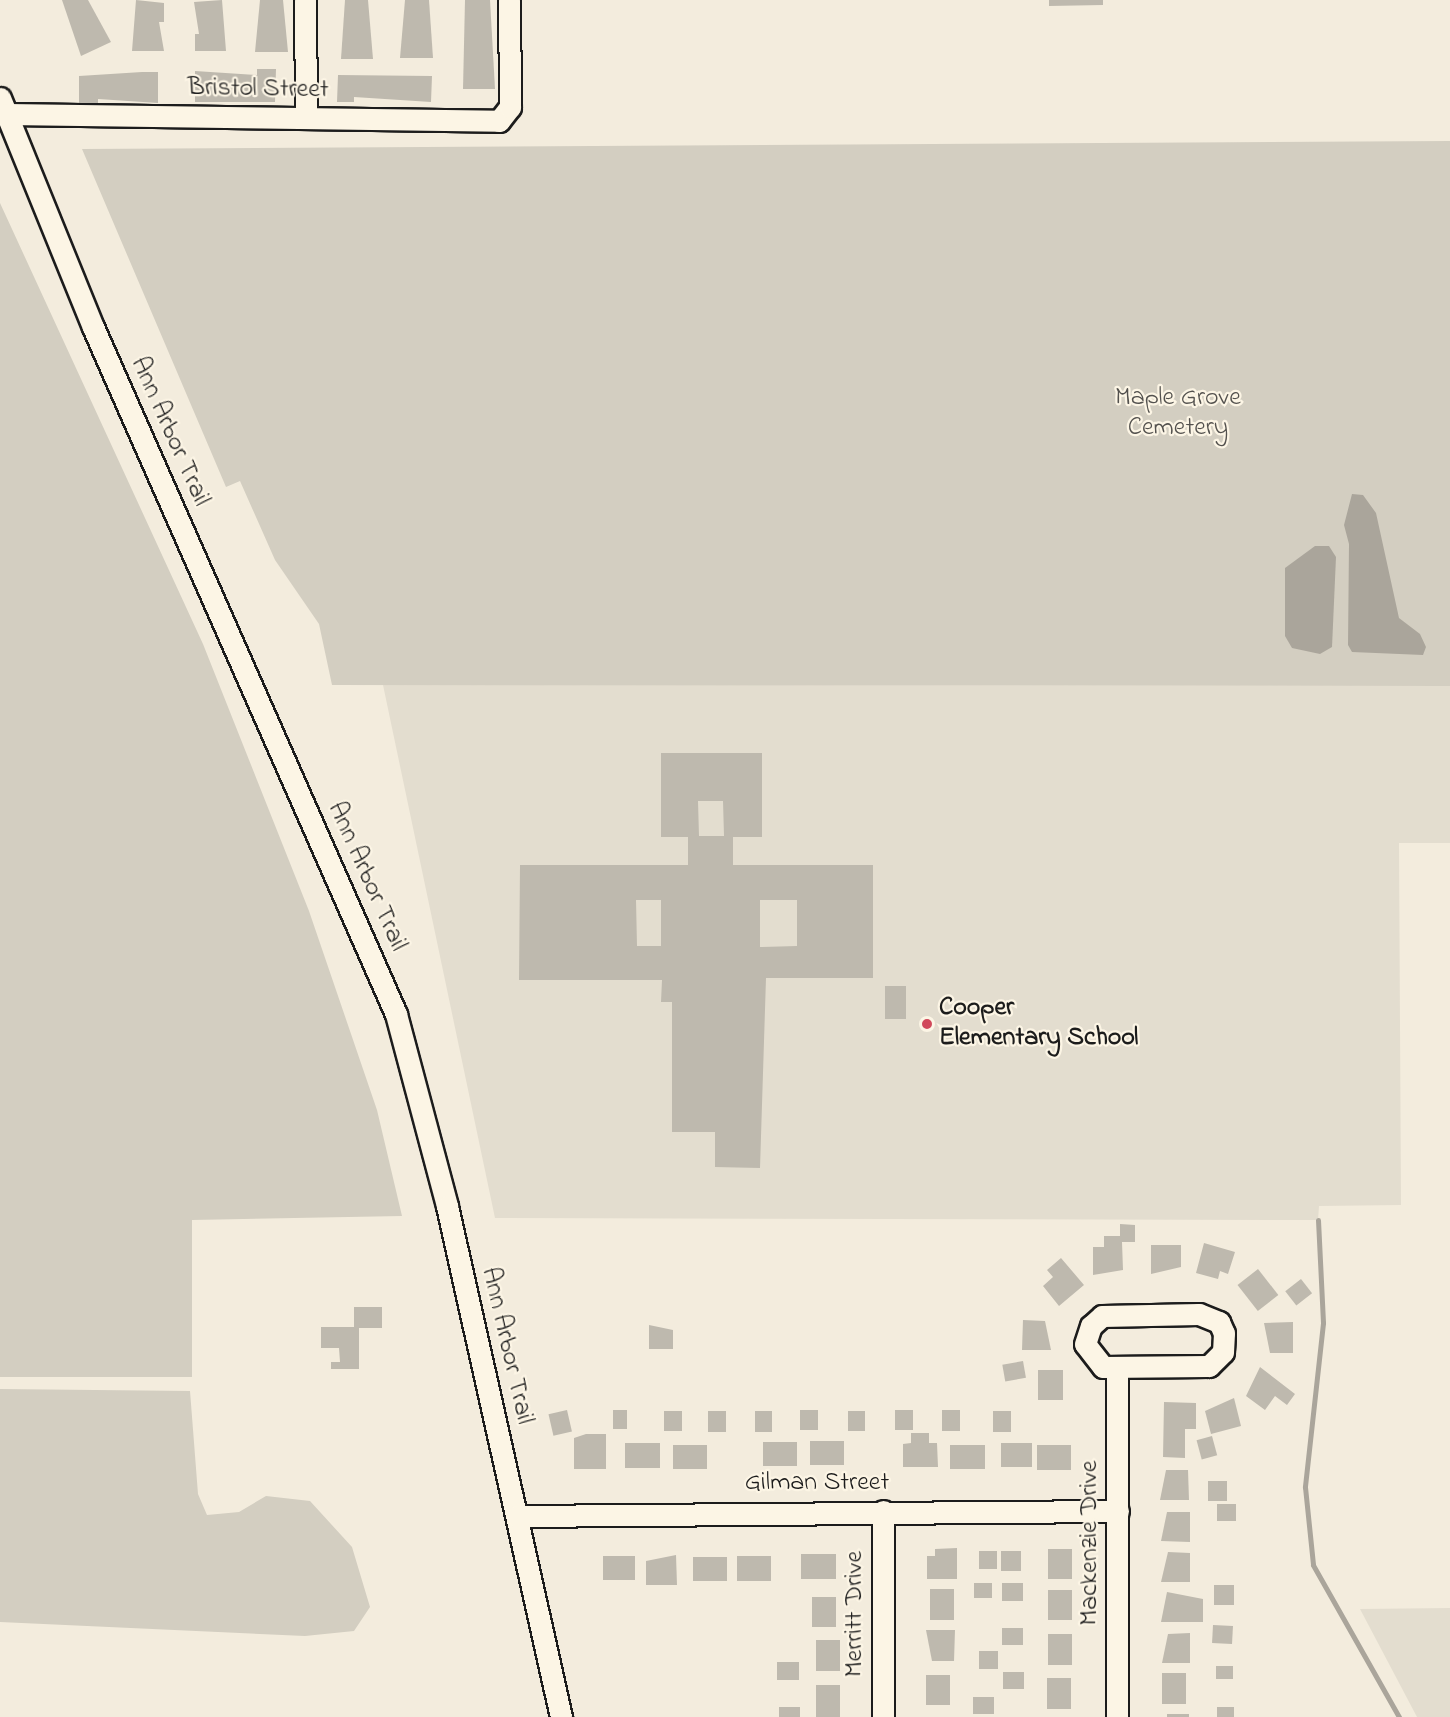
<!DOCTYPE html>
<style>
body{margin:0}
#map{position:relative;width:1450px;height:1717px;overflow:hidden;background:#f3ecdd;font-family:"Indie Flower",sans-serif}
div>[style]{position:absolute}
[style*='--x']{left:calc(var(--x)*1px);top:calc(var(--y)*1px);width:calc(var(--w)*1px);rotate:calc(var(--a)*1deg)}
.built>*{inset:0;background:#e3ddcf}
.green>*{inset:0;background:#d3cec1}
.water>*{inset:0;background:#aaa59b}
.stream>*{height:5px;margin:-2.5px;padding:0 2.5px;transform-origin:2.5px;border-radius:2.5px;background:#aaa59b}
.building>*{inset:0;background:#beb9ae;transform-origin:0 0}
.roads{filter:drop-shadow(2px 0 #1c1c1c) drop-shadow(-2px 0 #1c1c1c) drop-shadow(0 2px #1c1c1c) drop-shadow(0 -2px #1c1c1c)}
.minor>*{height:21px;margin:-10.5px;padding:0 10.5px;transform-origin:10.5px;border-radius:10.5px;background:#fcf5e5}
.dots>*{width:16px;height:16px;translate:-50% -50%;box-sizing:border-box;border:3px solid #fcf5e5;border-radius:50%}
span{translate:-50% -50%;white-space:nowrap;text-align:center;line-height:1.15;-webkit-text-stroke:4.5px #fcf5e5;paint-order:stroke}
.street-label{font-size:26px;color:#1c1c1c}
.park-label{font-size:26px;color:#53514e}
.poi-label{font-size:26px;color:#1c1c1c;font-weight:700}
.left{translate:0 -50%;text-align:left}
</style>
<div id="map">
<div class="built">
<i style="clip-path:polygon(383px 685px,1450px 686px,1450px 843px,1399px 843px,1401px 1205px,1319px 1206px,1318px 1220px,495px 1218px)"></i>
<i style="clip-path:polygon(1450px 1608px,1450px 1717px,1417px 1717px,1360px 1609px)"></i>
</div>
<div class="green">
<i style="clip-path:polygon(1450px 141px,1450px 686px,332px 685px,319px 624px,275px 560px,240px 481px,226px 487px,82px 149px)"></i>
<i style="clip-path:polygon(0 203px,203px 644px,309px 911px,377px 1110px,402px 1216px,192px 1220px,192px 1377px,0 1377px)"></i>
<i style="clip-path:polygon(0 1389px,190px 1391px,198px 1494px,207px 1515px,239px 1512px,266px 1496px,310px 1501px,352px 1547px,370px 1607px,354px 1631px,305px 1636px,0 1622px)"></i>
</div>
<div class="water">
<i style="clip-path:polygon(1352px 494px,1363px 495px,1376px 513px,1399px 618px,1420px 634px,1426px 647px,1423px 655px,1352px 652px,1348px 645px,1349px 544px,1344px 525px)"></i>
<i style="clip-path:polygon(1315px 546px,1329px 546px,1336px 557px,1332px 647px,1320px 654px,1292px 648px,1285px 636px,1285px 568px)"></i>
</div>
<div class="stream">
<i style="--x:1318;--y:1220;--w:103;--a:87.2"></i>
<i style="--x:1323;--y:1323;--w:165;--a:96.3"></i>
<i style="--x:1305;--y:1487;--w:78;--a:84.1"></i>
<i style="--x:1313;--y:1565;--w:175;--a:60.5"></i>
</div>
<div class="building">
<i style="clip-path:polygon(62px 0,88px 0,111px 42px,81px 56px)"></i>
<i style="clip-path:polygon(136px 0,164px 3px,164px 22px,159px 22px,164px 51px,132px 51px)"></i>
<i style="clip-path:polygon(222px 0,226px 51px,195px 51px,195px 34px,199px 34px,194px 2px)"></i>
<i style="clip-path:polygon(260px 0,283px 0,288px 52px,255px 52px)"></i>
<i style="clip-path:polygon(345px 0,368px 0,373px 59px,341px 59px)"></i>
<i style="clip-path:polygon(405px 0,429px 0,433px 58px,400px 58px)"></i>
<i style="clip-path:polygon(465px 0,490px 0,495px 89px,463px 89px)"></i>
<i style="clip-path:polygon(1049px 0,1103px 0,1103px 5px,1049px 6px)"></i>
<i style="clip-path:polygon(257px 69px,276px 69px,275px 102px,195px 102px,195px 71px,257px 75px)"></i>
<i style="clip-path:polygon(142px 72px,158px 72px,158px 103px,98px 99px,98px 104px,79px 104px,79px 76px)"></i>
<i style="clip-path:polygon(338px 75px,432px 76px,431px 102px,354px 97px,354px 102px,337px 102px)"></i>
<i style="clip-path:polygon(evenodd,661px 753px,762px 753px,762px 837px,733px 837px,733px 865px,873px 865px,873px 978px,766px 978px,760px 1168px,715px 1167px,715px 1132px,672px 1132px,672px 1002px,661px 1002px,662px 980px,519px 980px,520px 865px,688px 865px,688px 837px,661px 837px,661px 753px,698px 801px,723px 801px,724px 836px,699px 836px,698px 801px,661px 753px,636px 900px,661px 900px,661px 946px,637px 946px,636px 900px,661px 753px,760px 900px,797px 900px,797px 946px,760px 947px,760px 900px)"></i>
<i style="left:885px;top:986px;width:21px;height:33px"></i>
<i style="clip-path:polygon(1120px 1224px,1135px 1225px,1135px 1242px,1122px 1242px,1123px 1270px,1093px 1275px,1093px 1247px,1104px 1247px,1104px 1236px,1120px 1236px)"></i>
<i style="clip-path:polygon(1204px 1243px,1235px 1252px,1228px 1274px,1220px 1271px,1218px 1279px,1196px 1273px)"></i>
<i style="clip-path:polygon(1151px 1245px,1181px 1245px,1181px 1267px,1151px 1274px)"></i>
<i style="clip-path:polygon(1061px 1258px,1084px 1285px,1059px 1306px,1043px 1286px,1053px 1277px,1047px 1270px)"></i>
<i style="left:1258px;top:1269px;width:33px;height:26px;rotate:52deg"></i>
<i style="left:1301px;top:1279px;width:18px;height:20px;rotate:52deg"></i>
<i style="clip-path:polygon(354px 1307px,382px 1307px,382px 1328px,359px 1328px,359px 1369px,331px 1369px,331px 1362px,340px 1362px,339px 1348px,321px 1348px,321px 1327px,354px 1327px)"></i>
<i style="clip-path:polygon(1023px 1320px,1045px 1321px,1051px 1350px,1022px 1350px)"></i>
<i style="clip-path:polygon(1293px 1322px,1293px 1353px,1270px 1353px,1264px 1323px)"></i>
<i style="clip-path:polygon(649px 1325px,673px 1330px,673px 1349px,649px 1349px)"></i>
<i style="left:1023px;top:1361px;width:17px;height:21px;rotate:80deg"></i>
<i style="clip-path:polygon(1260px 1367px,1295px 1394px,1287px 1405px,1275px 1396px,1265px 1410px,1246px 1396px)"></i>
<i style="left:1038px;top:1370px;width:25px;height:30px"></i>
<i style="clip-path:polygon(1234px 1398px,1241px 1426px,1211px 1434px,1205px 1411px)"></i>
<i style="clip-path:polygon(1164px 1402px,1196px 1403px,1196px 1429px,1185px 1429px,1185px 1458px,1163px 1457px)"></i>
<i style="left:567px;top:1410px;width:22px;height:19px;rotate:77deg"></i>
<i style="left:613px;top:1410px;width:14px;height:19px"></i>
<i style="left:800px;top:1410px;width:18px;height:20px"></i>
<i style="left:895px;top:1410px;width:18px;height:20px"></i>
<i style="left:942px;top:1410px;width:18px;height:21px"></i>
<i style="left:664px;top:1411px;width:18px;height:20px"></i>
<i style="left:708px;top:1411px;width:18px;height:21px"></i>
<i style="left:755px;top:1411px;width:17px;height:21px"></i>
<i style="left:848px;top:1411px;width:17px;height:20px"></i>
<i style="left:993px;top:1411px;width:18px;height:21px"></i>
<i style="clip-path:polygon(911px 1433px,929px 1433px,929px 1443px,937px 1443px,938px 1467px,903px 1467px,903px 1444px,911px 1443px)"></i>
<i style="clip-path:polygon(586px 1434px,606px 1434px,606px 1469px,574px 1469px,574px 1438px)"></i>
<i style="left:1212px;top:1436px;width:20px;height:16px;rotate:75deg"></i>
<i style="left:810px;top:1441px;width:34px;height:24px"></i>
<i style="left:763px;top:1442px;width:34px;height:24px"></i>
<i style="left:660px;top:1443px;width:25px;height:35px;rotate:90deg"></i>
<i style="left:1001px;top:1443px;width:31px;height:24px"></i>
<i style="left:673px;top:1445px;width:34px;height:24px"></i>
<i style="left:950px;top:1445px;width:35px;height:24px"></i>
<i style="left:1037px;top:1445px;width:34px;height:25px"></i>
<i style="clip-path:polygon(1166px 1470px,1188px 1470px,1189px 1500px,1160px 1500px)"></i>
<i style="left:1208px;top:1481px;width:19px;height:20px"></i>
<i style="left:1217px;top:1504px;width:19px;height:17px"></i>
<i style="clip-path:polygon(1167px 1512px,1190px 1512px,1190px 1542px,1161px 1541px)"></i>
<i style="clip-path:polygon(957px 1548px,957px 1579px,927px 1579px,927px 1556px,935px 1556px,935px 1549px)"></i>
<i style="left:1048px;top:1549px;width:24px;height:30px"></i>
<i style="left:979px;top:1551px;width:18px;height:18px"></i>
<i style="left:1001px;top:1551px;width:20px;height:20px"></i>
<i style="clip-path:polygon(1168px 1552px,1190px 1553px,1190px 1582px,1161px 1582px)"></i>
<i style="left:801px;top:1554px;width:35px;height:25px"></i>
<i style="clip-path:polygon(676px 1555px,677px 1585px,646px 1585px,646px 1561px)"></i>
<i style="left:603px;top:1556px;width:32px;height:24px"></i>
<i style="left:771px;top:1556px;width:25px;height:34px;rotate:90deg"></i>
<i style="left:693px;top:1557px;width:34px;height:24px"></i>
<i style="left:992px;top:1583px;width:15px;height:18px;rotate:90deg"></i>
<i style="left:1002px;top:1583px;width:21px;height:18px"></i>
<i style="left:1214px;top:1585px;width:20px;height:20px"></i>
<i style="left:930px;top:1589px;width:24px;height:31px"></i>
<i style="left:1048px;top:1590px;width:24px;height:30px"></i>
<i style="clip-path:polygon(1167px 1592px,1203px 1599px,1203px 1622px,1161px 1622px)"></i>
<i style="left:812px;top:1597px;width:24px;height:30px"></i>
<i style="left:1213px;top:1625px;width:20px;height:18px;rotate:3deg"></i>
<i style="left:1002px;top:1628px;width:21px;height:17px"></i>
<i style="clip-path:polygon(926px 1630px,955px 1630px,954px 1661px,932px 1661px)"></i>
<i style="clip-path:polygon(1190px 1633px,1190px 1663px,1162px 1663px,1168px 1634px)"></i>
<i style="left:1048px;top:1634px;width:24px;height:31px"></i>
<i style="left:816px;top:1640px;width:24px;height:31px"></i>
<i style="left:998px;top:1651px;width:18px;height:19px;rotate:90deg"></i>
<i style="left:777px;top:1662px;width:22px;height:18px"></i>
<i style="left:1216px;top:1666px;width:17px;height:13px"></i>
<i style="left:1003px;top:1672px;width:21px;height:17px"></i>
<i style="left:1162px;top:1673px;width:24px;height:31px"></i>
<i style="left:926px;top:1675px;width:24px;height:30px"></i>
<i style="left:1047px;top:1678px;width:24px;height:31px"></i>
<i style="left:816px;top:1685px;width:24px;height:32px"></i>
<i style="left:973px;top:1697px;width:21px;height:17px"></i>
<i style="left:779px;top:1707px;width:21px;height:10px"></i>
<i style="left:1217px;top:1707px;width:17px;height:10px"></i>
<i style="left:1167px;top:1714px;width:22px;height:3px"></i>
</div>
<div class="roads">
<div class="minor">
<i style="--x:305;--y:0;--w:117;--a:89.5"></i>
<i style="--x:0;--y:98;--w:247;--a:67.9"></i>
<i style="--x:93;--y:327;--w:751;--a:66.2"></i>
<i style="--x:396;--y:1014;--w:199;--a:75.1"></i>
<i style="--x:447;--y:1206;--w:524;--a:77.42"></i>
<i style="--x:7;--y:114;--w:492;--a:0.8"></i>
<i style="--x:499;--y:121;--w:18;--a:-52"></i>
<i style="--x:510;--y:107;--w:107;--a:-90.5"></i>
<i style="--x:1199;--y:1314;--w:22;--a:22"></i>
<i style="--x:1219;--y:1322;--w:12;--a:66"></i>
<i style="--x:1224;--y:1333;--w:19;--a:93"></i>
<i style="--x:1223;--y:1352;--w:20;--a:135"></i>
<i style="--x:1209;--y:1366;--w:106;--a:179.5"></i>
<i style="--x:1103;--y:1367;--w:29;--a:-128"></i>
<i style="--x:1085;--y:1344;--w:19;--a:-72"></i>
<i style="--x:1091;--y:1326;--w:15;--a:-42"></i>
<i style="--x:1102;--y:1316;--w:97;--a:-1.2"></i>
<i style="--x:517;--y:1516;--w:601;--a:-0.48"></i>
<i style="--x:883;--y:1717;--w:206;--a:-90"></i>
<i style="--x:1117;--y:1717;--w:348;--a:-90"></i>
</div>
</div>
<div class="dots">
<i style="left:927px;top:1024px;background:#d1495b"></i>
</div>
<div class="street-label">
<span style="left:258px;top:90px;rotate:1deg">Bristol Street</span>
<span style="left:169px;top:432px;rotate:66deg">Ann Arbor Trail</span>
<span style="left:366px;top:877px;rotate:66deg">Ann Arbor Trail</span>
<span style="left:506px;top:1346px;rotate:77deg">Ann Arbor Trail</span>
<span style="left:817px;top:1484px">Gilman Street</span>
<span style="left:1091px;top:1543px;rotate:-90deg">Mackenzie Drive</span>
<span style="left:856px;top:1614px;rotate:-90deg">Merritt Drive</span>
</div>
<div class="park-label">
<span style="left:1178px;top:414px">Maple Grove<br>Cemetery</span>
</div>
<div class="poi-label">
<span class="left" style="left:939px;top:1024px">Cooper<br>Elementary School</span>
</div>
</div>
